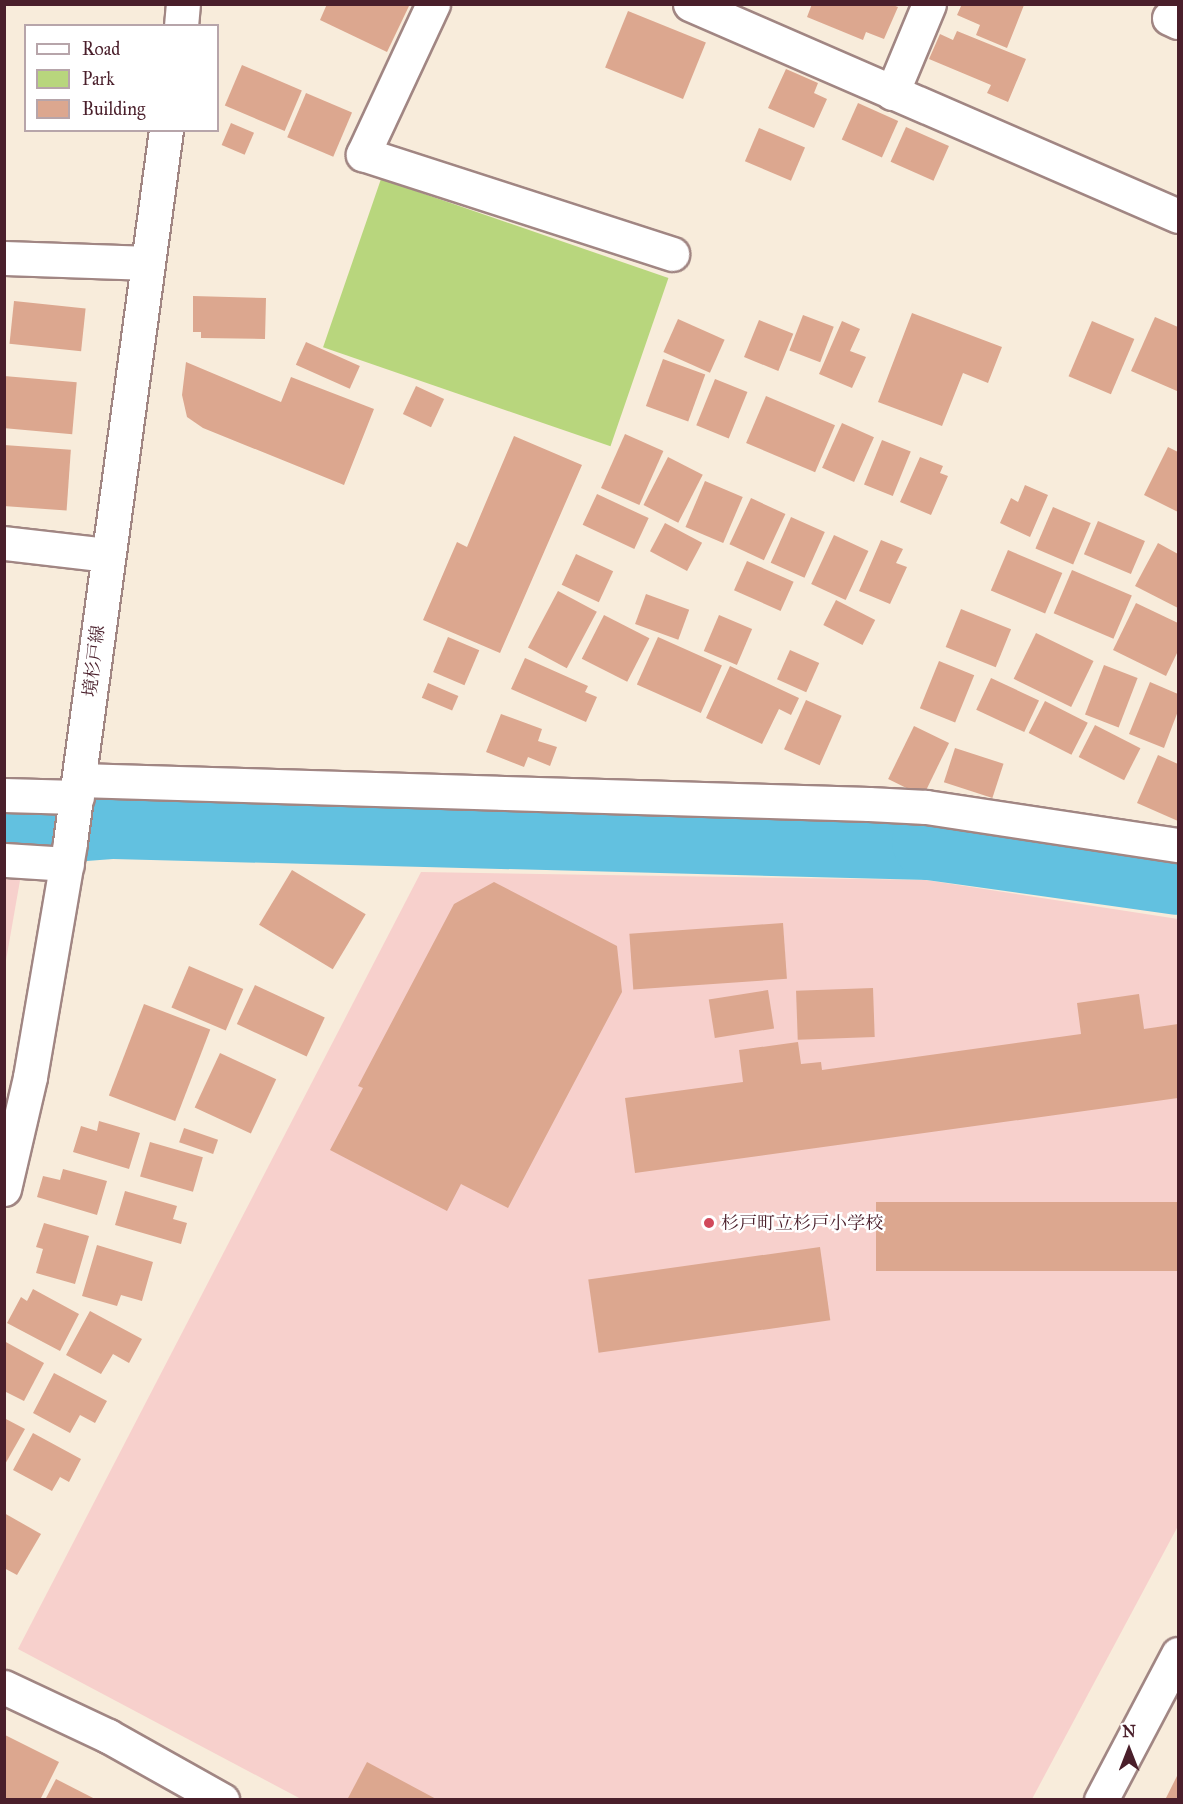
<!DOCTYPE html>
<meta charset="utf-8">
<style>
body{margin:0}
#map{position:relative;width:1183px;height:1804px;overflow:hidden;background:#f8ecdb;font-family:"IM FELL Great Primer","Noto Serif JP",serif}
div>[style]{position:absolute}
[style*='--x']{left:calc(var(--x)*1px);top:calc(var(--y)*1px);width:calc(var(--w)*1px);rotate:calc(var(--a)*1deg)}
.built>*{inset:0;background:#f7d0cc}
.green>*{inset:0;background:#b8d67d;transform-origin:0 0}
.river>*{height:76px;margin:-38px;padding:0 38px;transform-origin:38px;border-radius:38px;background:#62c1e0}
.building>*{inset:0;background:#dca78f;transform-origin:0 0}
.roads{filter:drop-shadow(2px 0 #a18683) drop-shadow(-2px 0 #a18683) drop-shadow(0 2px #a18683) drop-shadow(0 -2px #a18683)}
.minor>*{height:33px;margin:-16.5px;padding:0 16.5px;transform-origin:16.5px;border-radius:16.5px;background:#fff}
.tertiary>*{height:33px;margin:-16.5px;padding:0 16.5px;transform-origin:16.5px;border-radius:16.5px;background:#fff}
.primary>*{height:33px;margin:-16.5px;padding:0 16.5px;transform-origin:16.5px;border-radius:16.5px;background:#fff}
.dots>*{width:16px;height:16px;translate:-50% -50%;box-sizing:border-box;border:3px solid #fff;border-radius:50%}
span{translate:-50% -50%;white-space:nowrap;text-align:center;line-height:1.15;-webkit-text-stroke:5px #fff;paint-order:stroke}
.street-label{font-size:18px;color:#4a1f2b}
.poi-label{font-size:18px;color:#4a1f2b}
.left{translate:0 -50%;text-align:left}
.frame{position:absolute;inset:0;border:6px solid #4a1f2b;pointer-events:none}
.legend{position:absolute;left:24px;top:24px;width:195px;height:108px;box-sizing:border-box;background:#fff;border:2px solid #b7a5aa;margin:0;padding:8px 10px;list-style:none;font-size:18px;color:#4a1f2b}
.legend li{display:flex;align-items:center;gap:12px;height:30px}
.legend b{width:30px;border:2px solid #b7a5aa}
.north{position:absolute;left:1099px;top:1720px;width:60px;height:60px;-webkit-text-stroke:4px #fff;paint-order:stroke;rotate:0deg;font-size:16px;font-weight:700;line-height:24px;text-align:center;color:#4a1f2b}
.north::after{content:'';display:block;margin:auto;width:21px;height:27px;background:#4a1f2b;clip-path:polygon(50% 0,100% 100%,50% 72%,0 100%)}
</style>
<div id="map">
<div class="built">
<i style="clip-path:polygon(5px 869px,22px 869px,5px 966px)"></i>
<i style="clip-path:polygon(421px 872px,926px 880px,1178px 919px,1178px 1526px,1032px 1799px,301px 1799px,18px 1649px)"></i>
</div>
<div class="green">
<i style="left:381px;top:179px;width:304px;height:178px;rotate:19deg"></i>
</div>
<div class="river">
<i style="--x:4;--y:829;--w:110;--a:-4.2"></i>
<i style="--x:114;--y:821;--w:816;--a:1.47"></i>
<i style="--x:930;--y:842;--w:250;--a:8"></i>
</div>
<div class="building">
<i style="clip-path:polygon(327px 4px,406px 4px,409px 6px,387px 52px,320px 20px)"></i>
<i style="clip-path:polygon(812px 4px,890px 4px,898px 7px,884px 39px,866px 32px,863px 40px,807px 17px)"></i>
<i style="clip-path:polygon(962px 4px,1022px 4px,1024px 5px,1007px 48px,976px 35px,980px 25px,957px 15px)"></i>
<i style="left:628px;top:11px;width:84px;height:61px;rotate:22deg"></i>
<i style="clip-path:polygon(957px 31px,1026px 59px,1008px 102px,987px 93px,991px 85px,929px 59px,940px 34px,953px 40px)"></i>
<i style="left:242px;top:65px;width:65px;height:44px;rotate:23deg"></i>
<i style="clip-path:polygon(786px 69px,818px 83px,814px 93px,827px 99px,814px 128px,768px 108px)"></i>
<i style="left:306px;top:93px;width:50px;height:48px;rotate:23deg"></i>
<i style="left:858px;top:103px;width:44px;height:40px;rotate:24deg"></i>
<i style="left:231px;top:123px;width:25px;height:24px;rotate:23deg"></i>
<i style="left:906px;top:127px;width:47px;height:38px;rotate:24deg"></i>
<i style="left:759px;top:128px;width:50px;height:36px;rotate:23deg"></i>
<i style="clip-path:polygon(193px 296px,266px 298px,265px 339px,201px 338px,201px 332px,193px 332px)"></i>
<i style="left:14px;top:301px;width:72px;height:43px;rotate:6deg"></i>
<i style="clip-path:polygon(912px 313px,1002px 347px,988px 383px,963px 373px,942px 426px,878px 402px)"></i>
<i style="left:803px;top:315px;width:33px;height:38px;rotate:21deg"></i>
<i style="clip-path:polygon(1155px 317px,1178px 327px,1177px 391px,1131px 371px)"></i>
<i style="left:678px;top:319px;width:51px;height:36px;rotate:24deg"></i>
<i style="left:759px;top:320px;width:37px;height:40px;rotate:22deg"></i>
<i style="clip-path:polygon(842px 321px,860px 329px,850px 351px,866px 357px,852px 388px,819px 374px)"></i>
<i style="left:1092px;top:321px;width:46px;height:60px;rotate:23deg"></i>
<i style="left:306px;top:342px;width:59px;height:25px;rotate:24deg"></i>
<i style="left:663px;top:359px;width:45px;height:50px;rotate:20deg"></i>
<i style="clip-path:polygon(186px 362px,281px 402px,291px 377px,374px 409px,344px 485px,203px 428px,187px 417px,182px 395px)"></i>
<i style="left:4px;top:376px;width:73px;height:52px;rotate:5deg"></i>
<i style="left:715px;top:379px;width:35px;height:50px;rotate:22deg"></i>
<i style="left:416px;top:386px;width:31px;height:31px;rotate:25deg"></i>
<i style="left:766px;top:396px;width:75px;height:51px;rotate:23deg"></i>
<i style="left:842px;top:423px;width:35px;height:49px;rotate:24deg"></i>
<i style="left:625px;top:434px;width:42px;height:59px;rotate:24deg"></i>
<i style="clip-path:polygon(514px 436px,582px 465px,500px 653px,423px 620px,457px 542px,467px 547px)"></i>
<i style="left:882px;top:440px;width:31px;height:48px;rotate:22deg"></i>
<i style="left:4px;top:445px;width:67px;height:61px;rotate:4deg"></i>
<i style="clip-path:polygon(1168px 447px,1178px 452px,1178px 512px,1144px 495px)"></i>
<i style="left:668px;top:457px;width:39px;height:54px;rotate:27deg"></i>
<i style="clip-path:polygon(920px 457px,943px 466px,940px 473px,948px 476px,931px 515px,900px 502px)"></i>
<i style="left:705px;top:481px;width:41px;height:50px;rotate:23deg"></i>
<i style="clip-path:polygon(1025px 485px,1048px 495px,1030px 537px,1000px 523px,1011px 498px,1018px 502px)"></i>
<i style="left:597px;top:494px;width:57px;height:34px;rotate:25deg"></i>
<i style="left:751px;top:498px;width:38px;height:51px;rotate:25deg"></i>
<i style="left:1053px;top:507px;width:41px;height:45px;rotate:23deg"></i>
<i style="left:791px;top:517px;width:37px;height:50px;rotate:24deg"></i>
<i style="left:1098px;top:521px;width:51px;height:36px;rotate:23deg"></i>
<i style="left:665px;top:523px;width:42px;height:32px;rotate:28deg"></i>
<i style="left:834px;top:535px;width:38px;height:54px;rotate:25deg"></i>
<i style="clip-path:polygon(881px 540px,903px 549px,896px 563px,907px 567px,890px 604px,859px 591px)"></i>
<i style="clip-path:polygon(1158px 543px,1178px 554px,1178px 608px,1135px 586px)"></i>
<i style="left:1008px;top:550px;width:59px;height:44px;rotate:23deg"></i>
<i style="left:576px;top:554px;width:41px;height:34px;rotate:25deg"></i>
<i style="left:747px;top:561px;width:51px;height:32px;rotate:24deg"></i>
<i style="left:1072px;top:570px;width:65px;height:47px;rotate:23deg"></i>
<i style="left:558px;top:591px;width:44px;height:64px;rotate:28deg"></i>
<i style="left:646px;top:594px;width:46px;height:32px;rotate:20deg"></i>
<i style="left:836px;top:600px;width:44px;height:28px;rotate:27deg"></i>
<i style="clip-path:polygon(1136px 603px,1178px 623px,1178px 651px,1166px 676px,1113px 650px)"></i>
<i style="left:961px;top:609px;width:54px;height:41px;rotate:22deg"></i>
<i style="left:604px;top:615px;width:51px;height:49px;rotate:27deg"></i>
<i style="left:719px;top:615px;width:36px;height:39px;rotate:23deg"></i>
<i style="left:1036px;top:633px;width:64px;height:51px;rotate:26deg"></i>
<i style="left:448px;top:637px;width:34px;height:38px;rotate:23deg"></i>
<i style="left:658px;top:637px;width:70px;height:52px;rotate:24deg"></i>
<i style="left:790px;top:650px;width:32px;height:32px;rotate:24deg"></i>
<i style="clip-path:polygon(525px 658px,588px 686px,585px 692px,597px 697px,586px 722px,511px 689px)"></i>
<i style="left:939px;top:661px;width:38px;height:51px;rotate:22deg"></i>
<i style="left:1104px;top:665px;width:36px;height:53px;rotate:21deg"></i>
<i style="clip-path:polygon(730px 666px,799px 698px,791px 715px,779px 709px,762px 744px,706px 718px)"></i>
<i style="left:991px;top:678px;width:53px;height:35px;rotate:25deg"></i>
<i style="clip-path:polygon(1150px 682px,1178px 694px,1178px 711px,1164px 748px,1129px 734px)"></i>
<i style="left:428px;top:683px;width:33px;height:16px;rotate:23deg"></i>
<i style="left:806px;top:700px;width:39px;height:54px;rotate:24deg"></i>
<i style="left:1045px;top:701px;width:48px;height:36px;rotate:27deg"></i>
<i style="clip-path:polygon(501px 714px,542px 729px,538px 741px,557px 747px,550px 766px,528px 757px,524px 767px,486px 752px)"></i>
<i style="left:1095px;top:725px;width:51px;height:36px;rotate:27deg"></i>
<i style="left:914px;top:726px;width:39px;height:59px;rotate:26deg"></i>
<i style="left:955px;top:748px;width:51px;height:36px;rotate:18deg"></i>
<i style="clip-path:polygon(1158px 755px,1178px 764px,1178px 821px,1137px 803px)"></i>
<i style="left:292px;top:870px;width:86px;height:64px;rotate:31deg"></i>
<i style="clip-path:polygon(494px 882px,617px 946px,622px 992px,508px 1208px,461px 1184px,447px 1211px,330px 1150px,363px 1088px,358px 1086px,454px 904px)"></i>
<i style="left:783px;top:923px;width:56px;height:154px;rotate:86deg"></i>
<i style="left:189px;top:966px;width:59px;height:45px;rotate:23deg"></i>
<i style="left:255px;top:985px;width:77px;height:43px;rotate:25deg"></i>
<i style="left:873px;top:988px;width:49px;height:77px;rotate:88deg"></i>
<i style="left:768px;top:990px;width:39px;height:60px;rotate:81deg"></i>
<i style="clip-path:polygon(1139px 994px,1144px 1029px,1178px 1024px,1178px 1098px,635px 1173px,625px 1098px,743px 1082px,739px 1050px,798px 1042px,801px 1064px,821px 1062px,822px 1070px,1081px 1034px,1077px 1003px)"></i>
<i style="left:144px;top:1004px;width:71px;height:98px;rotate:21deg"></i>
<i style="left:220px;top:1053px;width:62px;height:60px;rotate:25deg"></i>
<i style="clip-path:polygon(99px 1121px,140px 1133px,129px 1169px,73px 1152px,81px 1126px,97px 1131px)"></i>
<i style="left:184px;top:1128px;width:36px;height:15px;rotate:19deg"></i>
<i style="left:150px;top:1142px;width:55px;height:36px;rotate:16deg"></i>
<i style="clip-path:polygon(63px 1169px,107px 1181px,97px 1215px,37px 1197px,43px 1176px,60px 1180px)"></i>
<i style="clip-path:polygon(125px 1191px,177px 1206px,173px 1219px,187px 1223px,181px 1244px,115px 1225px)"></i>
<i style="left:1178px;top:1202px;width:69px;height:302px;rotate:90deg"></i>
<i style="clip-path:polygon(44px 1223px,89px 1236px,75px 1284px,36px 1273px,43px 1249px,36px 1247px)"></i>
<i style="clip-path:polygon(97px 1245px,153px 1262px,142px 1301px,121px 1295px,117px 1306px,82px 1296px)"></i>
<i style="left:820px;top:1247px;width:74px;height:234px;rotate:82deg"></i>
<i style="clip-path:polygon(33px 1289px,79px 1314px,60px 1351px,7px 1323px,21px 1297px,27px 1301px)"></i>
<i style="clip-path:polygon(90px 1311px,142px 1339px,129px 1363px,113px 1354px,101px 1374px,66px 1355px)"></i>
<i style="clip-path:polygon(4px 1341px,44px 1363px,24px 1401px,4px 1391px)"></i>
<i style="clip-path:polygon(54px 1373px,107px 1401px,95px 1423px,80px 1415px,70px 1433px,33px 1413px)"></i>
<i style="clip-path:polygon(4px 1418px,25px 1429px,4px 1466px)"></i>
<i style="clip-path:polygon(33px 1433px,81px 1459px,69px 1482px,60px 1477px,52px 1491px,13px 1470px)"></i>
<i style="clip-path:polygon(4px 1513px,41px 1534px,17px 1575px,4px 1568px)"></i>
<i style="clip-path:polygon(5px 1735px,59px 1762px,40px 1800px,4px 1798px)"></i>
<i style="clip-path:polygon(367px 1762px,438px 1800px,347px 1800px)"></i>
<i style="clip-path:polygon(1178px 1774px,1178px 1800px,1165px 1800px)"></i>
<i style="clip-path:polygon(56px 1779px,97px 1800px,45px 1800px)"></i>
</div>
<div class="roads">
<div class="minor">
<i style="--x:433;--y:4;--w:166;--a:115"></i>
<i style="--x:363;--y:154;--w:325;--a:17.9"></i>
<i style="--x:690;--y:4;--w:532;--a:23.48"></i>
<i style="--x:1169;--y:18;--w:10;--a:24"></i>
<i style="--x:892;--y:93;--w:96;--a:-67.4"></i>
<i style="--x:4;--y:258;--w:144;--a:2"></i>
<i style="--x:4;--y:543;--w:104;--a:6.6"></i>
<i style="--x:79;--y:780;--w:790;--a:1.74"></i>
<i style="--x:869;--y:804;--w:57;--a:3"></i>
<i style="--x:926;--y:807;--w:255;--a:8.6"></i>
<i style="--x:4;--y:795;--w:73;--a:1.6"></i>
<i style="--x:4;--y:860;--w:63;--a:3.6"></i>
<i style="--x:4;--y:1687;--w:115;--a:25.2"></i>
<i style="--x:108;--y:1736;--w:131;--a:29.3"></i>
</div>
<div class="tertiary">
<i style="--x:1101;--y:1800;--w:165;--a:-62.2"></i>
</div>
<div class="primary">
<i style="--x:181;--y:26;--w:22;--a:-85"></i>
<i style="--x:4;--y:1189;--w:115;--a:-76.9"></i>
<i style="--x:30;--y:1077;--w:238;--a:-80.3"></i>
<i style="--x:70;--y:842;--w:718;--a:-82.32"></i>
</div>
</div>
<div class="dots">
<i style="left:709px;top:1223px;background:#d1495b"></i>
</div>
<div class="street-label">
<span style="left:94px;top:661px;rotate:-83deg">境杉戸線</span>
</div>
<div class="poi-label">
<span class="left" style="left:721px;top:1223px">杉戸町立杉戸小学校</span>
</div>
<div class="frame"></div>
<ul class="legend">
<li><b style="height:8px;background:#fff"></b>Road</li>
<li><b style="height:16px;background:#b8d67d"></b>Park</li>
<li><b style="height:16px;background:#dca78f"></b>Building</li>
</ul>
<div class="north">N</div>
</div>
